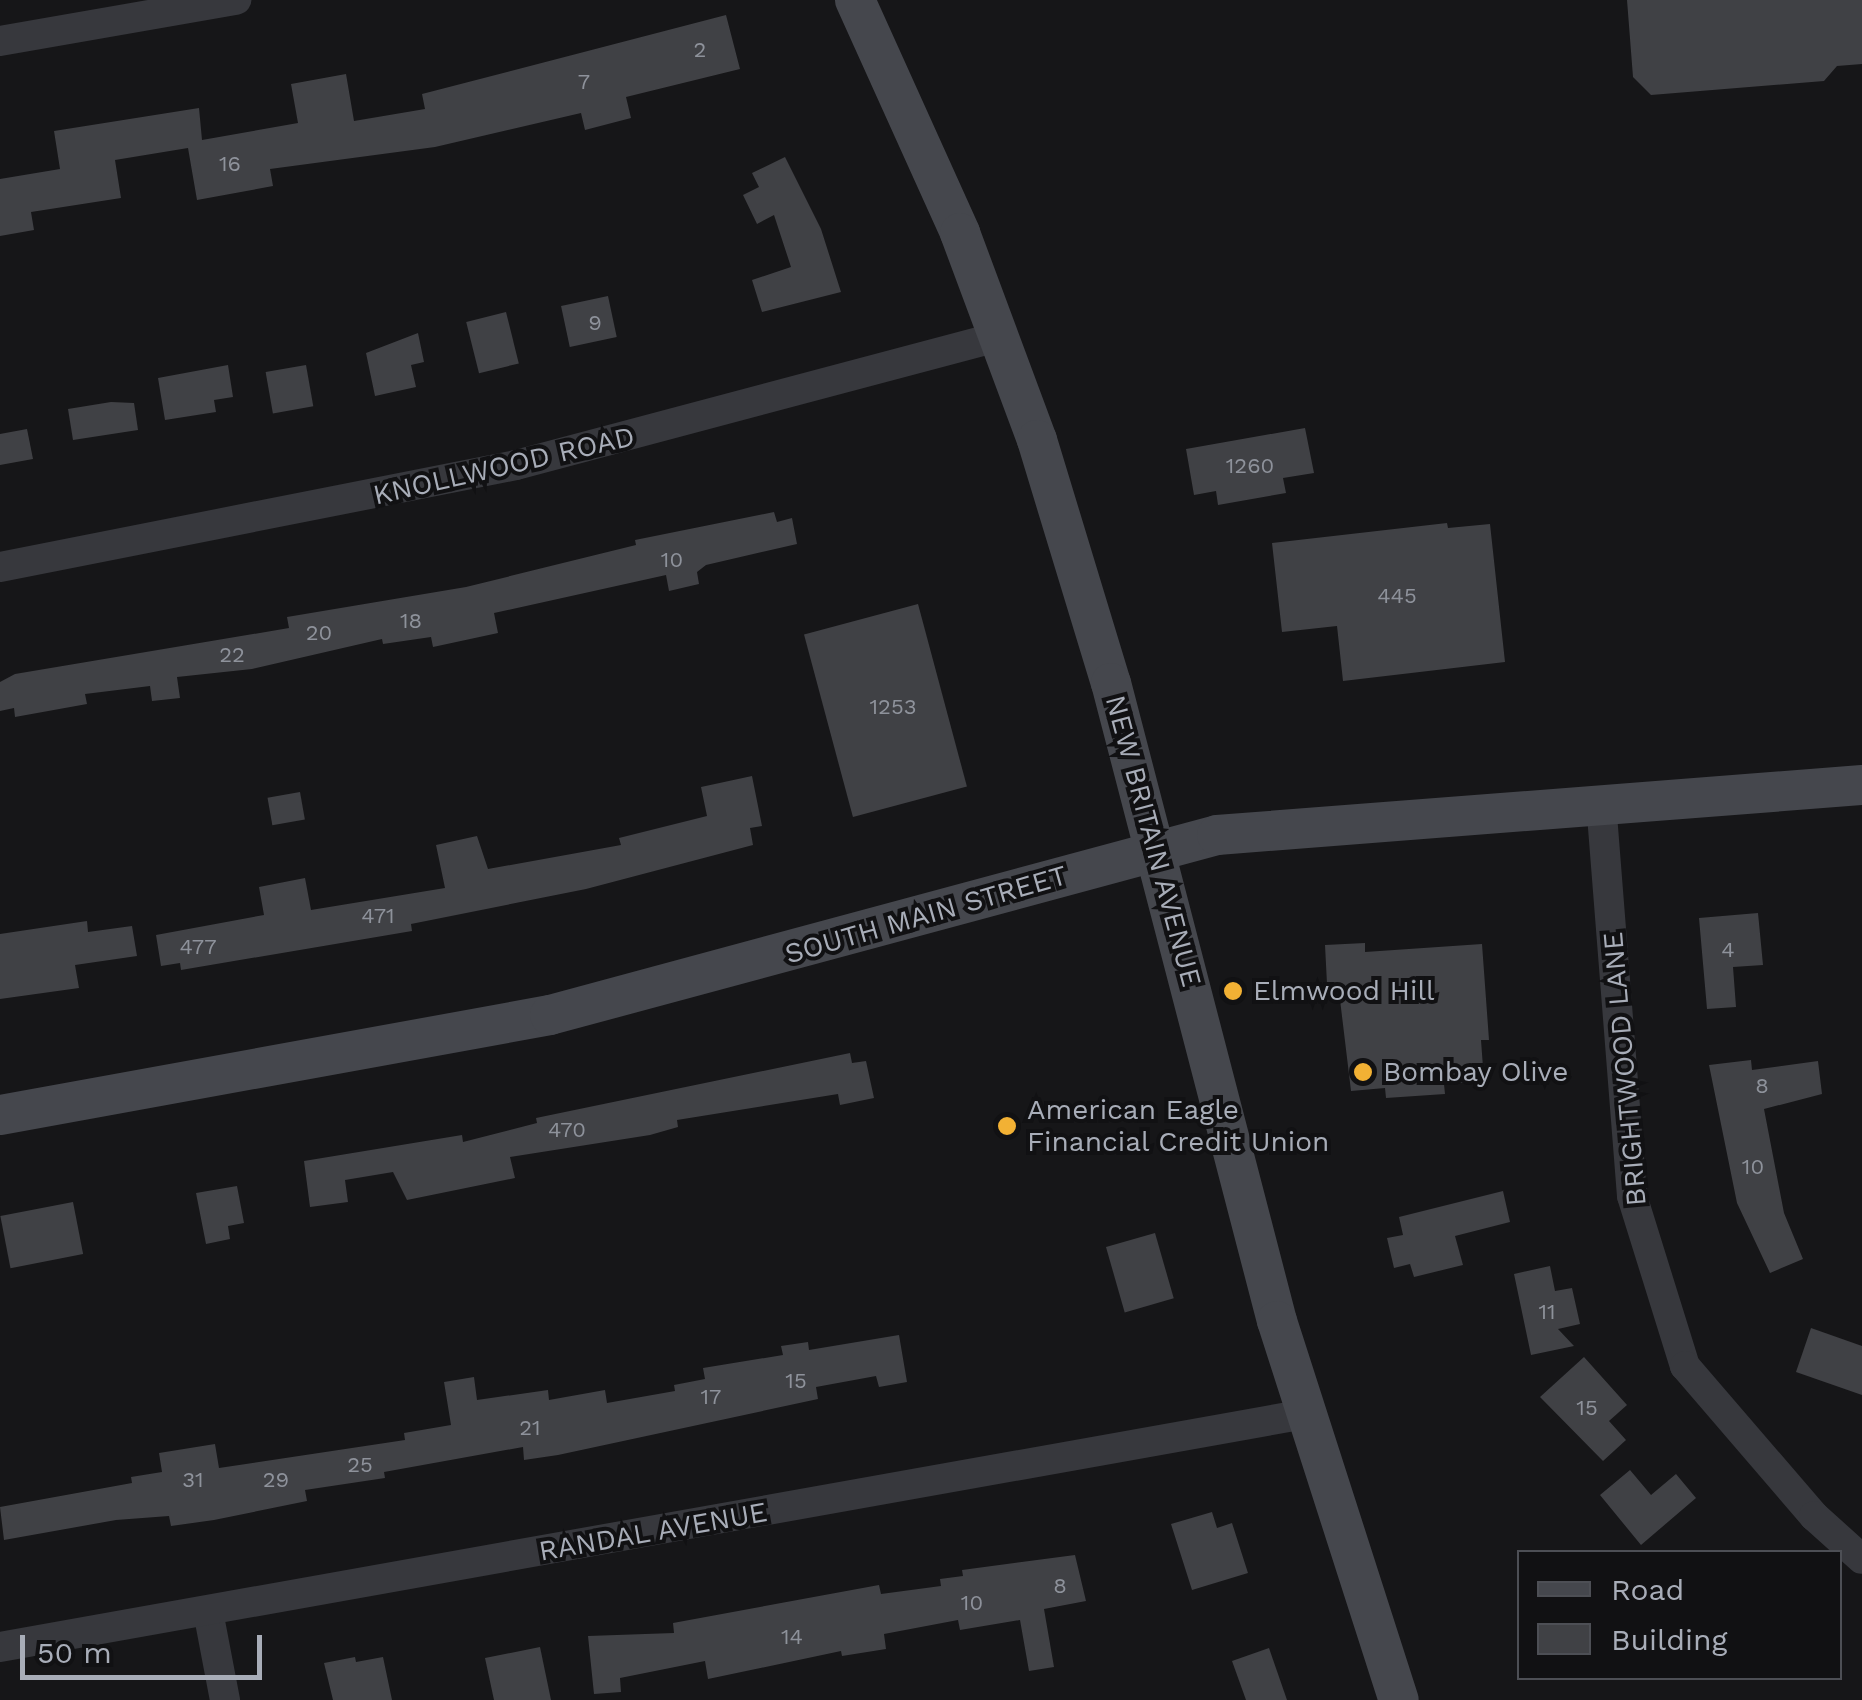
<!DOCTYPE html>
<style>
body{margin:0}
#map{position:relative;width:1862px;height:1700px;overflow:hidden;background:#161618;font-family:"Work Sans",sans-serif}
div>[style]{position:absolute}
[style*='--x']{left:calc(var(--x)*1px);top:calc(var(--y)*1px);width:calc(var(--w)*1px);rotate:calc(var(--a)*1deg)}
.building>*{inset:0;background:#404145;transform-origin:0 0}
.street>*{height:30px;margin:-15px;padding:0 15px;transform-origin:15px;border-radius:15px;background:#37383d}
.secondary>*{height:40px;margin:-20px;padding:0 20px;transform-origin:20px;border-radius:20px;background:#45474d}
.dots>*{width:28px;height:28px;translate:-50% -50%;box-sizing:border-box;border:5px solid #111113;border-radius:50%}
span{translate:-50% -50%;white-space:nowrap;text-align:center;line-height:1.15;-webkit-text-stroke:8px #111113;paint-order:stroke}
.number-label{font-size:22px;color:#8e929b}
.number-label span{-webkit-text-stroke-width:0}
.street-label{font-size:28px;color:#a8adb8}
.poi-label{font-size:28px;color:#a8adb8}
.left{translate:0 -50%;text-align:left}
.legend{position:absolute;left:1517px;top:1550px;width:325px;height:130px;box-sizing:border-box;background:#111113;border:2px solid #4d4f55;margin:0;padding:12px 18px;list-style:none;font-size:30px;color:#a8adb8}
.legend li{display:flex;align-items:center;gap:20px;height:50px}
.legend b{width:50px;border:2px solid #4d4f55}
.scale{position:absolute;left:20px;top:1635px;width:242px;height:45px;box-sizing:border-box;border:5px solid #a8adb8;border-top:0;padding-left:12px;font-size:30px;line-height:35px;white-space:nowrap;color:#a8adb8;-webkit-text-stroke:8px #111113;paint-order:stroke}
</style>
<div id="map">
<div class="building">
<i style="clip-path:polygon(1627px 0,1862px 0,1862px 64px,1837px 66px,1824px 81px,1651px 95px,1633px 77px)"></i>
<i style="clip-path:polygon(726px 15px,740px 69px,626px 97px,631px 118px,585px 130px,581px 113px,435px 147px,270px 169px,273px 186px,197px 200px,188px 148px,115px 160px,121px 198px,31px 212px,34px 230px,0 236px,0 179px,60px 169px,54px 131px,199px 108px,202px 140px,298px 123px,291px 84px,346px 74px,354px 121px,425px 109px,422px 94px)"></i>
<i style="clip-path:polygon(785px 157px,821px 229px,841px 292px,762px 312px,752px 280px,791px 267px,774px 215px,757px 224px,743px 195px,759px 187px,752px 173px)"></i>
<i style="left:608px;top:296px;width:42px;height:48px;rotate:78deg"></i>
<i style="left:506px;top:312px;width:53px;height:41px;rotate:76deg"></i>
<i style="clip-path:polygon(418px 333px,424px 362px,411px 365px,416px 387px,375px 396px,366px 353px)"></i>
<i style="clip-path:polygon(228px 365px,233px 397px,214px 400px,216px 412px,165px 420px,158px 378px)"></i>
<i style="left:306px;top:365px;width:42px;height:41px;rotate:80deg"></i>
<i style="clip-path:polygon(111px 402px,134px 403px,138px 430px,73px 440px,68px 409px)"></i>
<i style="clip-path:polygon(1305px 428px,1314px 473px,1283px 478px,1286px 493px,1218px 505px,1216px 491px,1194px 495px,1186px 449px)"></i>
<i style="clip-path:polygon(27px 429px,33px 459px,0 465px,0 434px)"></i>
<i style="clip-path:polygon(774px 512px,777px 522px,792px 518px,797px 544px,706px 565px,697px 572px,699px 584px,669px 591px,666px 575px,494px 613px,498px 633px,433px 647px,431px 637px,383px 644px,382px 639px,252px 669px,177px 677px,180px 698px,152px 701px,150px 686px,85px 694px,87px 704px,15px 717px,14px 708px,0 711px,0 682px,15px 674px,289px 628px,287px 617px,466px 587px,636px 545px,635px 540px)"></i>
<i style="clip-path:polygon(1447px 523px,1448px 528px,1490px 524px,1505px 662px,1343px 681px,1337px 626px,1282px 632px,1272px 543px)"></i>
<i style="left:918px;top:604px;width:189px;height:118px;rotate:75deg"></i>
<i style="clip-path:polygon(752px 776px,762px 826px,750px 828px,753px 845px,586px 889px,411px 924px,412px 931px,181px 970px,180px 963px,161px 966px,156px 935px,264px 915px,259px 887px,305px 878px,311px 910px,445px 888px,436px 845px,477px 836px,488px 869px,621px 845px,619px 838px,707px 816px,701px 787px)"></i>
<i style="left:300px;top:792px;width:28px;height:33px;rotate:80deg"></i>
<i style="clip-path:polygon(1758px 913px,1763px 965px,1733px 967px,1736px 1007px,1707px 1009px,1699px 918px)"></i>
<i style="clip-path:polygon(87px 921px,88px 932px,132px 926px,137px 956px,75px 965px,79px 988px,0 999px,0 934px)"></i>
<i style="clip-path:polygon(1365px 943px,1365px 952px,1482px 944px,1489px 1040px,1481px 1040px,1484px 1081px,1444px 1084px,1445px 1094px,1386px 1098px,1385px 1088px,1351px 1091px,1338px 983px,1327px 984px,1325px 945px)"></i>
<i style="clip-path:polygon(850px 1053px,852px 1063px,866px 1061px,874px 1098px,840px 1105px,838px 1094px,677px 1120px,678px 1127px,650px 1135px,510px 1157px,515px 1178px,407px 1200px,393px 1172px,345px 1180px,348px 1202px,310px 1207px,304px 1161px,462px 1135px,463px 1142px,537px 1123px,536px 1118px)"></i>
<i style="clip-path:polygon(1751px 1060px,1752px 1070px,1818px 1061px,1822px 1094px,1764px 1109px,1784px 1213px,1803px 1259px,1770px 1273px,1737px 1203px,1709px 1065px)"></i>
<i style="clip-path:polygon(237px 1186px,244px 1223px,228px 1226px,230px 1239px,206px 1244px,196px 1193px)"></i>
<i style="clip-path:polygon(1503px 1191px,1510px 1222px,1455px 1236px,1463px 1265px,1414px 1277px,1410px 1264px,1394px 1268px,1387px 1238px,1403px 1235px,1399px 1217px)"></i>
<i style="left:73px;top:1202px;width:53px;height:74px;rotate:79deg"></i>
<i style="left:1155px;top:1233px;width:68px;height:51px;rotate:74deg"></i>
<i style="clip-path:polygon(1550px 1266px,1555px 1291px,1572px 1288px,1580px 1324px,1558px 1329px,1574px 1346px,1531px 1355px,1514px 1274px)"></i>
<i style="clip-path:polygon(1811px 1328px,1862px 1346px,1862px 1395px,1796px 1372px)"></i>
<i style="clip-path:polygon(899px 1335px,907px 1382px,879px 1387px,876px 1376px,816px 1387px,818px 1399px,558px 1455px,524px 1460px,523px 1447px,384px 1472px,385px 1478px,305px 1490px,307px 1501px,214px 1520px,171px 1526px,169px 1516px,116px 1520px,4px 1540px,0 1507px,132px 1483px,131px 1477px,162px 1472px,159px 1453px,215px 1444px,219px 1468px,405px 1440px,404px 1433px,451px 1425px,444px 1382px,474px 1377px,477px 1400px,548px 1390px,549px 1400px,605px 1390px,607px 1403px,675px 1391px,674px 1385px,705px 1379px,703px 1368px,783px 1355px,781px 1346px,808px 1342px,809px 1350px)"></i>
<i style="clip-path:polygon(1584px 1357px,1627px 1405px,1609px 1421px,1626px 1440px,1603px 1461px,1540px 1397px)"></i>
<i style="clip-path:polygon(1630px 1470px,1651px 1495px,1676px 1474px,1696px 1498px,1641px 1545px,1600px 1495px)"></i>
<i style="clip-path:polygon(1212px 1512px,1217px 1528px,1232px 1523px,1248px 1573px,1192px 1590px,1171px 1524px)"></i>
<i style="clip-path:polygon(1075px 1555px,1086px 1601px,1044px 1609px,1054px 1667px,1029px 1671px,1020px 1620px,960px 1630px,958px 1620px,884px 1634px,886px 1649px,842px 1656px,841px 1651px,708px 1679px,705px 1661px,620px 1678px,621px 1692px,594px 1694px,588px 1636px,674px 1633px,673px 1623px,879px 1585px,881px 1594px,941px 1586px,940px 1579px,963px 1576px,962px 1570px)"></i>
<i style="clip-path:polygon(540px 1647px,551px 1700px,494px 1700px,485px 1658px)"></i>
<i style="clip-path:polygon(1269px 1648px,1287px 1700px,1246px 1700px,1232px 1661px)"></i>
<i style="clip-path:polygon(355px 1657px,356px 1662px,383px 1657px,392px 1700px,333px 1700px,324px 1663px)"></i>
</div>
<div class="street">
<i style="--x:0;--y:41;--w:240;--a:-9.9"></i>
<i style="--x:0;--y:567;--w:526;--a:-11.18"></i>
<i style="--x:516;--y:465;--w:502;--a:-14.89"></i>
<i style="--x:1601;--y:802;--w:395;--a:85.5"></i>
<i style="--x:1632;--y:1196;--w:178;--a:72.7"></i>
<i style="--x:1685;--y:1366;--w:198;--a:49.3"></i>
<i style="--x:1814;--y:1516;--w:64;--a:41.9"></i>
<i style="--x:208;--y:1611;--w:91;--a:79.2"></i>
<i style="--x:0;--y:1647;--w:1326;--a:-10.12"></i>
</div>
<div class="secondary">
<i style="--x:855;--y:0;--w:256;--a:65.7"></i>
<i style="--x:960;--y:233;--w:221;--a:69.6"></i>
<i style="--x:1037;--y:440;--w:254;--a:73.1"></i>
<i style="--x:1111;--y:683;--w:659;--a:75.42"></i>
<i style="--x:1277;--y:1321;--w:398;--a:72.2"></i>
<i style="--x:0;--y:1115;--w:559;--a:-10.3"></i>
<i style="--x:550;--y:1015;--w:691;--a:-15.1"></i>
<i style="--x:1217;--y:835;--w:647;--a:-4.43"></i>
</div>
<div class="dots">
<i style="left:1233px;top:991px;background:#f2b134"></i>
<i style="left:1363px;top:1072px;background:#f2b134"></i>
<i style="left:1007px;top:1126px;background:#f2b134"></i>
</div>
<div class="number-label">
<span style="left:700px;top:50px">2</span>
<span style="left:584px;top:82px">7</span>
<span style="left:230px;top:164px">16</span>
<span style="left:595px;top:323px">9</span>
<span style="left:1250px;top:466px">1260</span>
<span style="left:672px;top:560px">10</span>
<span style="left:1397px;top:596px">445</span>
<span style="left:411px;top:621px">18</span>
<span style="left:319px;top:633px">20</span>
<span style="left:232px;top:655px">22</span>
<span style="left:893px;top:707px">1253</span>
<span style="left:378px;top:916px">471</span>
<span style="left:198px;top:947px">477</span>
<span style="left:1728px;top:950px">4</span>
<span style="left:1762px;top:1086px">8</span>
<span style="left:567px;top:1130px">470</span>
<span style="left:1753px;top:1167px">10</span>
<span style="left:1547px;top:1312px">11</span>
<span style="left:796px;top:1381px">15</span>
<span style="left:711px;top:1397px">17</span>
<span style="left:1587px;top:1408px">15</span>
<span style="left:530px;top:1428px">21</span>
<span style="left:360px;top:1465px">25</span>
<span style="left:193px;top:1480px">31</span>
<span style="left:276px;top:1480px">29</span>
<span style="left:1060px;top:1586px">8</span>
<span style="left:972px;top:1603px">10</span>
<span style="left:792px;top:1637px">14</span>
</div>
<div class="street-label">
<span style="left:504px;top:466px;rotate:-13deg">KNOLLWOOD ROAD</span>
<span style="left:1153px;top:841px;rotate:75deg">NEW BRITAIN AVENUE</span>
<span style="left:926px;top:915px;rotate:-16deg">SOUTH MAIN STREET</span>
<span style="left:1625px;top:1069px;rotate:-95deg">BRIGHTWOOD LANE</span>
<span style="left:653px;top:1532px;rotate:-10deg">RANDAL AVENUE</span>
</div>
<div class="poi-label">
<span class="left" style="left:1253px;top:991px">Elmwood Hill</span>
<span class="left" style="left:1383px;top:1072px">Bombay Olive</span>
<span class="left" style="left:1027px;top:1126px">American Eagle<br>Financial Credit Union</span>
</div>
<ul class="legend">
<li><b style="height:12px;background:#45474d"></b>Road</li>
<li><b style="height:28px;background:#404145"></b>Building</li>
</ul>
<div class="scale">50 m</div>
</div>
